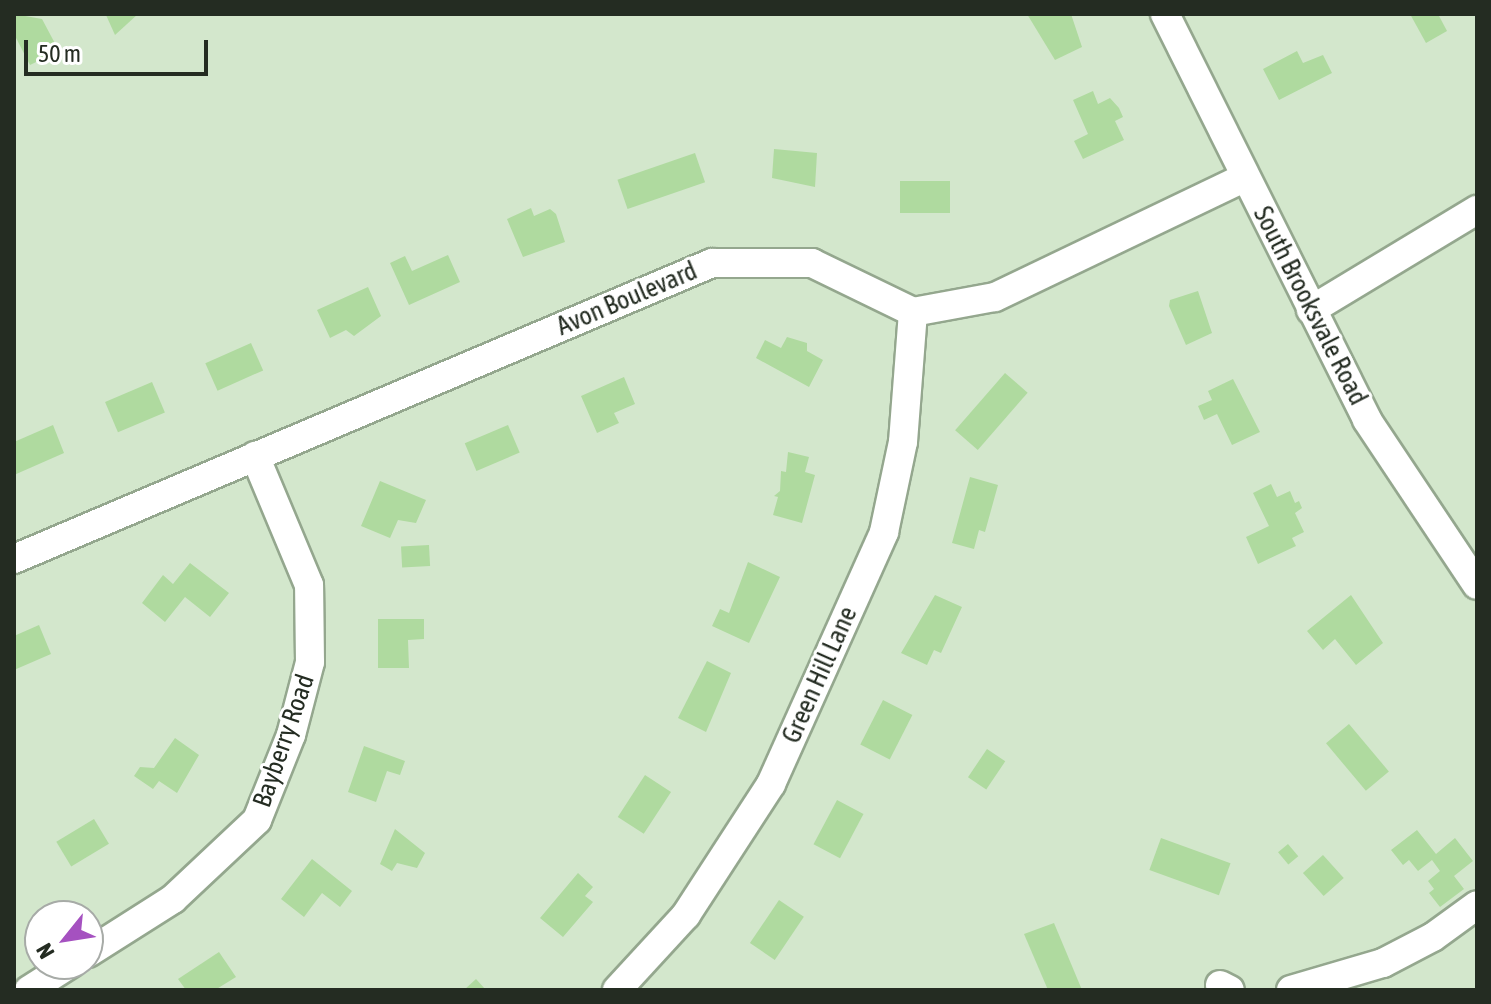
<!DOCTYPE html>
<style>
body{margin:0}
#map{position:relative;width:1491px;height:1004px;overflow:hidden;background:#d3e7cc;font-family:"Asap Condensed",sans-serif}
div>[style]{position:absolute}
[style*='--x']{left:calc(var(--x)*1px);top:calc(var(--y)*1px);width:calc(var(--w)*1px);rotate:calc(var(--a)*1deg)}
.building>*{inset:0;background:#afda9f;transform-origin:0 0}
.roads{filter:drop-shadow(2px 0 #94a78e) drop-shadow(-2px 0 #94a78e) drop-shadow(0 2px #94a78e) drop-shadow(0 -2px #94a78e)}
.minor>*{height:28px;margin:-14px;padding:0 14px;transform-origin:14px;border-radius:14px;background:#fff}
span{translate:-50% -50%;white-space:nowrap;text-align:center;line-height:1.15;-webkit-text-stroke:6px #fff;paint-order:stroke}
.street-label{font-size:26px;color:#242c22}
.frame{position:absolute;inset:0;border:16px solid #242c22;pointer-events:none}
.north{position:absolute;left:24px;top:900px;width:80px;height:80px;box-sizing:border-box;background:#fff;border:2px solid #a7aba7;border-radius:50%;rotate:240deg;font-size:22px;font-weight:700;line-height:32px;text-align:center;color:#242c22}
.north::after{content:'';display:block;margin:auto;width:28px;height:36px;background:#a551c0;clip-path:polygon(50% 0,100% 100%,50% 72%,0 100%)}
.scale{position:absolute;left:24px;top:40px;width:184px;height:36px;box-sizing:border-box;border:4px solid #242c22;border-top:0;padding-left:10px;font-size:24px;line-height:28px;white-space:nowrap;color:#242c22;-webkit-text-stroke:6px #fff;paint-order:stroke}
</style>
<div id="map">
<div class="building">
<i style="clip-path:polygon(14px 14px,42px 19px,59px 51px,30px 65px,14px 34px)"></i>
<i style="clip-path:polygon(138px 14px,115px 35px,106px 15px,109px 14px)"></i>
<i style="clip-path:polygon(1027px 14px,1071px 14px,1082px 47px,1055px 60px)"></i>
<i style="clip-path:polygon(1410px 14px,1438px 14px,1447px 31px,1426px 43px)"></i>
<i style="clip-path:polygon(1297px 51px,1303px 63px,1323px 55px,1332px 73px,1279px 100px,1263px 69px)"></i>
<i style="clip-path:polygon(1093px 91px,1098px 104px,1110px 98px,1119px 108px,1123px 117px,1115px 121px,1124px 140px,1083px 159px,1074px 141px,1088px 134px,1073px 100px)"></i>
<i style="clip-path:polygon(774px 149px,817px 153px,815px 187px,772px 178px)"></i>
<i style="left:695px;top:153px;width:31px;height:82px;rotate:71deg"></i>
<i style="left:900px;top:181px;width:50px;height:32px"></i>
<i style="clip-path:polygon(531px 208px,534px 216px,550px 209px,556px 214px,565px 242px,523px 257px,507px 219px)"></i>
<i style="clip-path:polygon(448px 255px,460px 282px,409px 305px,390px 263px,405px 256px,412px 271px)"></i>
<i style="clip-path:polygon(368px 287px,381px 316px,354px 336px,346px 330px,330px 338px,317px 310px)"></i>
<i style="clip-path:polygon(1198px 291px,1212px 333px,1186px 345px,1169px 306px,1170px 300px)"></i>
<i style="clip-path:polygon(787px 337px,807px 343px,807px 351px,823px 360px,809px 387px,756px 358px,765px 340px,781px 348px)"></i>
<i style="left:251px;top:343px;width:30px;height:50px;rotate:66deg"></i>
<i style="left:1005px;top:373px;width:30px;height:76px;rotate:41deg"></i>
<i style="clip-path:polygon(624px 377px,635px 404px,614px 413px,619px 423px,597px 433px,581px 396px)"></i>
<i style="clip-path:polygon(1233px 379px,1260px 432px,1232px 445px,1217px 414px,1204px 420px,1198px 406px,1212px 400px,1208px 391px)"></i>
<i style="left:152px;top:382px;width:33px;height:51px;rotate:67deg"></i>
<i style="clip-path:polygon(53px 425px,64px 453px,14px 475px,14px 442px)"></i>
<i style="left:508px;top:425px;width:30px;height:47px;rotate:67deg"></i>
<i style="clip-path:polygon(788px 452px,809px 457px,805px 472px,815px 475px,802px 523px,773px 515px,778px 497px,774px 496px,780px 491px,781px 471px,786px 472px)"></i>
<i style="clip-path:polygon(970px 477px,998px 485px,985px 532px,979px 530px,974px 549px,952px 543px)"></i>
<i style="clip-path:polygon(380px 481px,426px 500px,416px 523px,398px 520px,390px 538px,361px 526px)"></i>
<i style="clip-path:polygon(1271px 484px,1277px 497px,1290px 491px,1295px 503px,1299px 501px,1302px 508px,1295px 513px,1304px 532px,1292px 538px,1296px 546px,1258px 564px,1246px 537px,1269px 526px,1253px 493px)"></i>
<i style="left:429px;top:545px;width:21px;height:28px;rotate:87deg"></i>
<i style="clip-path:polygon(748px 562px,780px 577px,749px 643px,712px 626px,720px 609px,729px 613px)"></i>
<i style="clip-path:polygon(190px 563px,229px 593px,210px 617px,185px 597px,165px 622px,142px 603px,163px 575px,173px 584px)"></i>
<i style="clip-path:polygon(935px 595px,962px 607px,941px 653px,934px 650px,927px 665px,901px 653px)"></i>
<i style="clip-path:polygon(1351px 595px,1383px 643px,1356px 665px,1335px 639px,1323px 650px,1307px 631px)"></i>
<i style="clip-path:polygon(378px 619px,424px 619px,424px 639px,408px 640px,409px 668px,378px 668px)"></i>
<i style="clip-path:polygon(39px 625px,51px 654px,14px 670px,14px 636px)"></i>
<i style="clip-path:polygon(707px 661px,731px 673px,706px 732px,678px 718px)"></i>
<i style="left:883px;top:700px;width:33px;height:50px;rotate:27deg"></i>
<i style="left:1349px;top:724px;width:62px;height:30px;rotate:50deg"></i>
<i style="clip-path:polygon(175px 738px,199px 755px,177px 793px,159px 781px,153px 789px,134px 776px,140px 767px,154px 768px)"></i>
<i style="clip-path:polygon(364px 746px,405px 761px,400px 775px,387px 771px,376px 802px,348px 792px)"></i>
<i style="left:987px;top:749px;width:22px;height:34px;rotate:34deg"></i>
<i style="left:645px;top:775px;width:31px;height:50px;rotate:33deg"></i>
<i style="left:837px;top:800px;width:30px;height:50px;rotate:28deg"></i>
<i style="left:94px;top:819px;width:29px;height:44px;rotate:59deg"></i>
<i style="clip-path:polygon(395px 829px,425px 853px,417px 868px,397px 863px,392px 871px,380px 864px)"></i>
<i style="clip-path:polygon(1417px 830px,1436px 854px,1455px 838px,1473px 861px,1454px 876px,1464px 889px,1440px 907px,1429px 893px,1434px 889px,1428px 881px,1440px 871px,1432px 860px,1418px 871px,1409px 860px,1403px 865px,1391px 850px)"></i>
<i style="left:1161px;top:838px;width:74px;height:34px;rotate:20deg"></i>
<i style="left:1288px;top:844px;width:16px;height:13px;rotate:50deg"></i>
<i style="left:1323px;top:855px;width:31px;height:27px;rotate:48deg"></i>
<i style="clip-path:polygon(312px 859px,352px 891px,340px 907px,322px 893px,304px 917px,281px 899px)"></i>
<i style="clip-path:polygon(578px 873px,593px 887px,585px 896px,593px 902px,563px 937px,540px 918px)"></i>
<i style="left:779px;top:900px;width:30px;height:52px;rotate:34deg"></i>
<i style="clip-path:polygon(1054px 923px,1082px 990px,1048px 990px,1024px 934px)"></i>
<i style="clip-path:polygon(219px 952px,236px 977px,215px 990px,186px 990px,178px 979px)"></i>
<i style="clip-path:polygon(476px 979px,486px 990px,464px 990px)"></i>
</div>
<div class="roads">
<div class="minor">
<i style="--x:1165;--y:14;--w:453;--a:63.5"></i>
<i style="--x:1367;--y:420;--w:198;--a:56.3"></i>
<i style="--x:1311;--y:310;--w:194;--a:-31.1"></i>
<i style="--x:14;--y:559;--w:758;--a:-22.98"></i>
<i style="--x:712;--y:263;--w:100;--a:0"></i>
<i style="--x:812;--y:263;--w:112;--a:25.9"></i>
<i style="--x:913;--y:312;--w:83;--a:-10.4"></i>
<i style="--x:995;--y:297;--w:277;--a:-25.6"></i>
<i style="--x:88;--y:953;--w:101;--a:-32.4"></i>
<i style="--x:173;--y:899;--w:115;--a:-43.2"></i>
<i style="--x:257;--y:820;--w:92;--a:-68.2"></i>
<i style="--x:291;--y:735;--w:75;--a:-75.4"></i>
<i style="--x:310;--y:662;--w:77;--a:-90.7"></i>
<i style="--x:309;--y:585;--w:140;--a:-112.7"></i>
<i style="--x:1220;--y:985;--w:11;--a:27"></i>
<i style="--x:29;--y:990;--w:49;--a:-32.4"></i>
<i style="--x:617;--y:990;--w:102;--a:-47.4"></i>
<i style="--x:686;--y:915;--w:156;--a:-57"></i>
<i style="--x:771;--y:784;--w:276;--a:-65.8"></i>
<i style="--x:884;--y:532;--w:92;--a:-78.1"></i>
<i style="--x:903;--y:442;--w:130;--a:-85.6"></i>
<i style="--x:1291;--y:990;--w:96;--a:-16.4"></i>
<i style="--x:1383;--y:963;--w:56;--a:-27.5"></i>
<i style="--x:1433;--y:937;--w:54;--a:-36"></i>
</div>
</div>
<div class="street-label">
<span style="left:627px;top:299px;rotate:-23deg">Avon Boulevard</span>
<span style="left:1310px;top:306px;rotate:63deg">South Brooksvale Road</span>
<span style="left:820px;top:675px;rotate:-66deg">Green Hill Lane</span>
<span style="left:284px;top:741px;rotate:-71deg">Bayberry Road</span>
</div>
<div class="frame"></div>
<div class="north">N</div>
<div class="scale">50 m</div>
</div>
